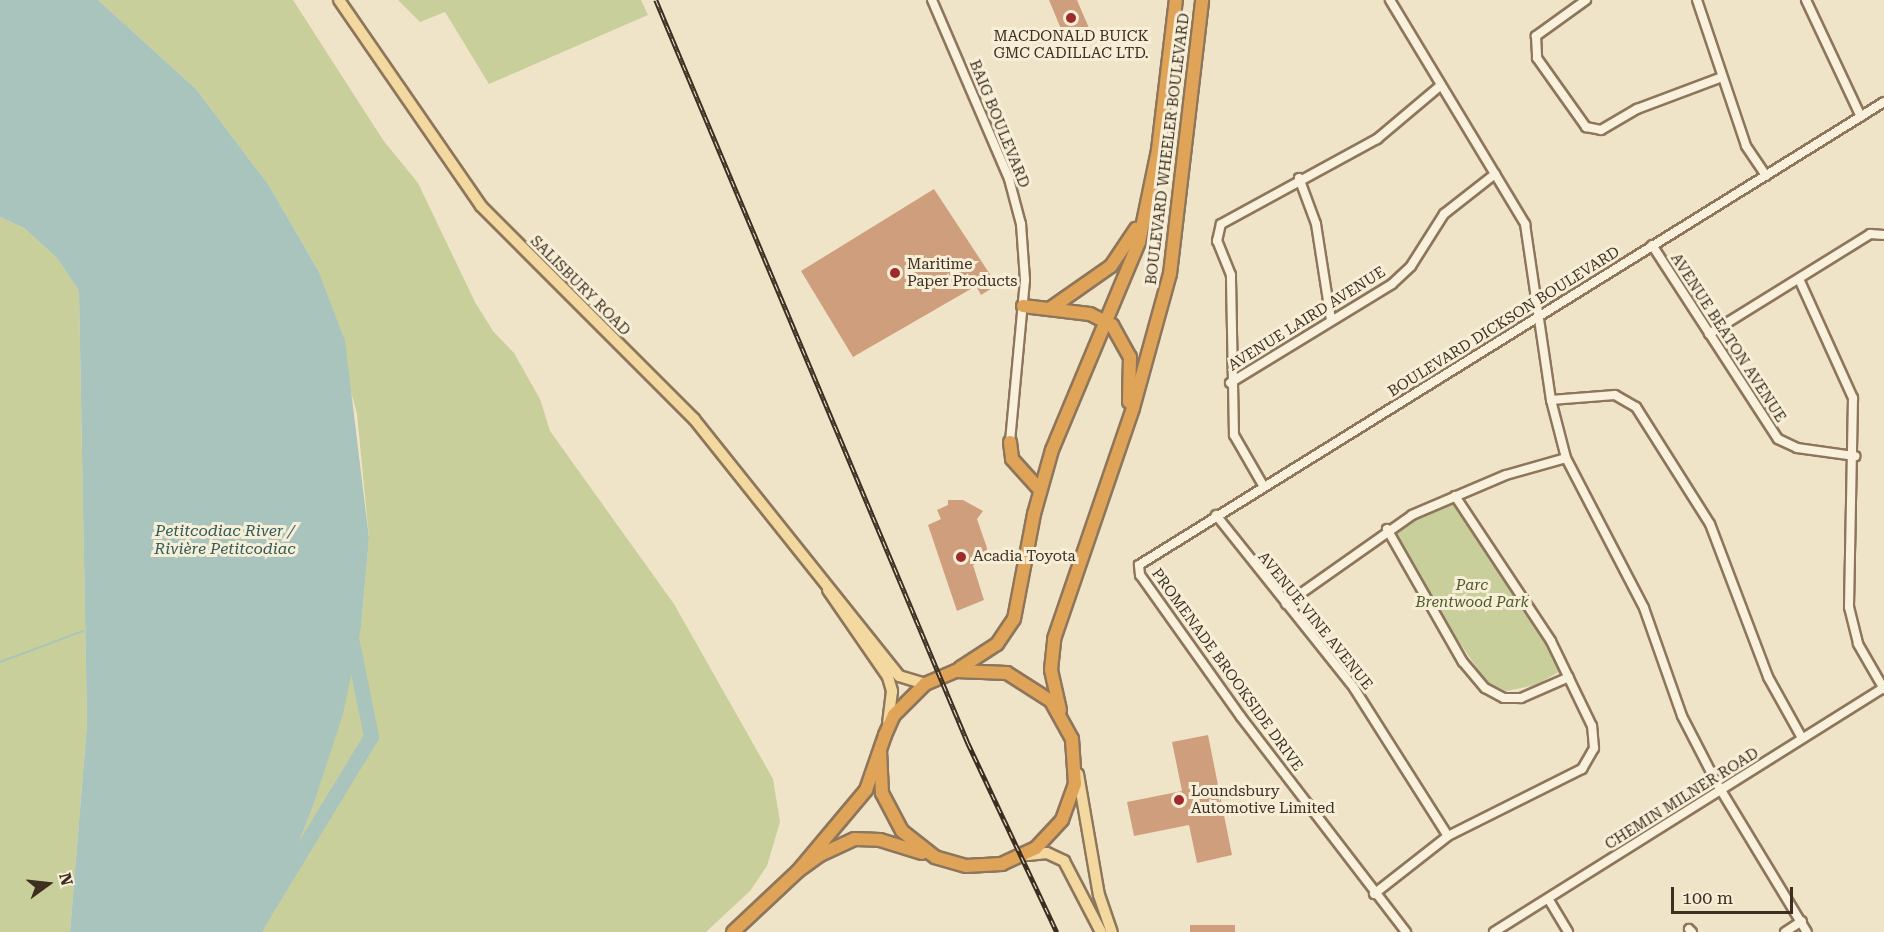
<!DOCTYPE html>
<meta charset="utf-8">
<style>
body{margin:0}
#map{position:relative;width:1884px;height:932px;overflow:hidden;background:#f0e4c8;font-family:"Roboto Serif",serif}
div>[style]{position:absolute}
[style*='--x']{left:calc(var(--x)*1px);top:calc(var(--y)*1px);width:calc(var(--w)*1px);rotate:calc(var(--a)*1deg)}
.green>*{inset:0;background:#c9cf9b}
.water>*{inset:0;background:#a9c4bc}
.stream>*{height:2px;margin:-1px;padding:0 1px;transform-origin:1px;border-radius:1px;background:#a9c4bc}
.river>*{height:15px;margin:-7.5px;padding:0 7.5px;transform-origin:7.5px;border-radius:7.5px;background:#a9c4bc}
.building>*{inset:0;background:#cf9f7d;transform-origin:0 0}
.roads{filter:drop-shadow(2px 0 #8d765c) drop-shadow(-2px 0 #8d765c) drop-shadow(0 2px #8d765c) drop-shadow(0 -2px #8d765c)}
.minor>*{height:8px;margin:-4px;padding:0 4px;transform-origin:4px;border-radius:4px;background:#faf1dc}
.major>*{height:10px;margin:-5px;padding:0 5px;transform-origin:5px;border-radius:5px;background:#f3d9a0}
.highway>*{height:12px;margin:-6px;padding:0 6px;transform-origin:6px;border-radius:6px;background:#e0a458}
.rail>*{height:4.5px;margin-top:-2.25px;transform-origin:0;background:repeating-linear-gradient(90deg,#f7eed8 0 7px,#3d2e20 0 14px);box-sizing:border-box;border-block:2px solid #3d2e20}
.dots>*{width:16px;height:16px;translate:-50% -50%;box-sizing:border-box;border:3px solid #f7eed8;border-radius:50%}
span{translate:-50% -50%;white-space:nowrap;text-align:center;line-height:1.15;-webkit-text-stroke:6px #f7eed8;paint-order:stroke}
.poi-label{font-size:15px;color:#3d2e20}
.left{translate:0 -50%;text-align:left}
.street-label{font-size:15px;color:#3d2e20}
.park-label{font-size:15px;color:#4d5a26;font-style:italic}
.water-label{font-size:16px;color:#2f5d5a;font-style:italic}
.north{position:absolute;left:18px;top:854px;width:60px;height:60px;-webkit-text-stroke:4px #f7eed8;paint-order:stroke;rotate:75deg;font-size:16px;font-weight:700;line-height:24px;text-align:center;color:#3d2e20}
.north::after{content:'';display:block;margin:auto;width:21px;height:27px;background:#3d2e20;clip-path:polygon(50% 0,100% 100%,50% 72%,0 100%)}
.scale{position:absolute;left:1671px;top:887px;width:122px;height:27px;box-sizing:border-box;border:3px solid #3d2e20;border-top:0;padding-left:8px;font-size:18px;line-height:21px;white-space:nowrap;color:#3d2e20;-webkit-text-stroke:4px #f7eed8;paint-order:stroke}
</style>
<div id="map">
<div class="green">
<i style="clip-path:polygon(98px 0,293px 0,383px 140px,418px 183px,475px 302px,493px 331px,514px 353px,540px 399px,550px 431px,674px 604px,773px 779px,780px 822px,767px 866px,750px 891px,706px 932px,263px 932px,312px 809px,361px 628px,369px 538px,357px 414px,318px 270px,268px 184px,196px 89px)"></i>
<i style="clip-path:polygon(398px 0,641px 0,648px 15px,489px 84px,445px 12px,420px 22px)"></i>
<i style="clip-path:polygon(0 217px,24px 228px,57px 258px,79px 291px,87px 724px,70px 932px,0 932px)"></i>
<i style="clip-path:polygon(1456px 500px,1564px 669px,1536px 685px,1507px 691px,1487px 683px,1441px 615px,1395px 531px)"></i>
</div>
<div class="water">
<i style="clip-path:polygon(0 0,98px 0,196px 89px,268px 184px,318px 270px,345px 341px,369px 538px,361px 628px,343px 714px,312px 809px,263px 932px,70px 932px,87px 724px,79px 291px,57px 258px,24px 228px,0 217px)"></i>
</div>
<div class="stream">
<i style="--x:0;--y:662;--w:89;--a:-20.5"></i>
</div>
<div class="river">
<i style="--x:252;--y:932;--w:229;--a:-58.7"></i>
<i style="--x:371;--y:736;--w:100;--a:-101.5"></i>
</div>
<div class="building">
<i style="clip-path:polygon(1049px 0,1077px 0,1092px 35px,1068px 46px)"></i>
<i style="clip-path:polygon(934px 189px,997px 285px,981px 295px,976px 286px,853px 357px,801px 271px)"></i>
<i style="clip-path:polygon(948px 500px,963px 500px,983px 511px,977px 519px,987px 548px,986px 559px,973px 565px,984px 600px,957px 611px,928px 525px,941px 519px,937px 510px,948px 505px)"></i>
<i style="clip-path:polygon(1208px 735px,1232px 855px,1197px 863px,1189px 825px,1134px 836px,1127px 802px,1182px 791px,1172px 742px)"></i>
<i style="left:1190px;top:925px;width:45px;height:7px"></i>
</div>
<div class="roads">
<div class="minor">
<i style="--x:932;--y:0;--w:195;--a:66.7"></i>
<i style="--x:1009;--y:179;--w:47;--a:75.1"></i>
<i style="--x:1021;--y:224;--w:56;--a:85.9"></i>
<i style="--x:1025;--y:280;--w:163;--a:95.3"></i>
<i style="--x:1390;--y:0;--w:262;--a:58.9"></i>
<i style="--x:1525;--y:224;--w:178;--a:81.6"></i>
<i style="--x:1551;--y:400;--w:60;--a:75.5"></i>
<i style="--x:1566;--y:458;--w:169;--a:62.5"></i>
<i style="--x:1644;--y:608;--w:114;--a:70.6"></i>
<i style="--x:1682;--y:716;--w:74;--a:62.7"></i>
<i style="--x:1716;--y:782;--w:175;--a:58.8"></i>
<i style="--x:1586;--y:0;--w:62;--a:144.2"></i>
<i style="--x:1536;--y:36;--w:22;--a:87"></i>
<i style="--x:1537;--y:58;--w:85;--a:54.6"></i>
<i style="--x:1586;--y:127;--w:15;--a:11"></i>
<i style="--x:1601;--y:130;--w:42;--a:-30.3"></i>
<i style="--x:1637;--y:109;--w:91;--a:-20.6"></i>
<i style="--x:1697;--y:0;--w:154;--a:71.4"></i>
<i style="--x:1746;--y:146;--w:36;--a:56"></i>
<i style="--x:1806;--y:0;--w:129;--a:64.8"></i>
<i style="--x:1299;--y:178;--w:49;--a:69.7"></i>
<i style="--x:1316;--y:224;--w:97;--a:81.1"></i>
<i style="--x:1652;--y:245;--w:231;--a:57"></i>
<i style="--x:1778;--y:439;--w:21;--a:25"></i>
<i style="--x:1797;--y:448;--w:59;--a:7.9"></i>
<i style="--x:1799;--y:279;--w:131;--a:65.6"></i>
<i style="--x:1853;--y:398;--w:209;--a:91.1"></i>
<i style="--x:1849;--y:607;--w:38;--a:76"></i>
<i style="--x:1858;--y:644;--w:52;--a:60"></i>
<i style="--x:1709;--y:334;--w:190;--a:-31.8"></i>
<i style="--x:1870;--y:234;--w:14;--a:4"></i>
<i style="--x:1230;--y:383;--w:190;--a:-31.4"></i>
<i style="--x:1392;--y:284;--w:26;--a:-43"></i>
<i style="--x:1411;--y:266;--w:62;--a:-57.6"></i>
<i style="--x:1444;--y:214;--w:65;--a:-38.1"></i>
<i style="--x:1551;--y:400;--w:64;--a:-4.5"></i>
<i style="--x:1615;--y:395;--w:24;--a:30"></i>
<i style="--x:1636;--y:407;--w:138;--a:57.7"></i>
<i style="--x:1710;--y:524;--w:164;--a:69.2"></i>
<i style="--x:1768;--y:677;--w:70;--a:60.9"></i>
<i style="--x:1264;--y:487;--w:60;--a:-120"></i>
<i style="--x:1234;--y:435;--w:160;--a:-91.1"></i>
<i style="--x:1231;--y:275;--w:37;--a:-112"></i>
<i style="--x:1217;--y:241;--w:17;--a:-77"></i>
<i style="--x:1221;--y:224;--w:178;--a:-28.6"></i>
<i style="--x:1377;--y:139;--w:82;--a:-40.1"></i>
<i style="--x:1216;--y:515;--w:221;--a:51.4"></i>
<i style="--x:1354;--y:688;--w:175;--a:57.6"></i>
<i style="--x:1387;--y:529;--w:153;--a:60.3"></i>
<i style="--x:1463;--y:662;--w:34;--a:50"></i>
<i style="--x:1485;--y:688;--w:21;--a:28"></i>
<i style="--x:1504;--y:698;--w:17;--a:0"></i>
<i style="--x:1521;--y:698;--w:52;--a:-23.6"></i>
<i style="--x:1286;--y:604;--w:154;--a:-35.2"></i>
<i style="--x:1412;--y:515;--w:102;--a:-23.1"></i>
<i style="--x:1506;--y:475;--w:62;--a:-15.8"></i>
<i style="--x:1374;--y:894;--w:94;--a:-38.1"></i>
<i style="--x:1448;--y:836;--w:150;--a:-26.6"></i>
<i style="--x:1582;--y:769;--w:24;--a:-60"></i>
<i style="--x:1594;--y:748;--w:22;--a:-95"></i>
<i style="--x:1592;--y:726;--w:94;--a:-115.8"></i>
<i style="--x:1551;--y:641;--w:174;--a:-123.5"></i>
<i style="--x:1549;--y:900;--w:37;--a:59"></i>
<i style="--x:1689;--y:929;--w:4;--a:45"></i>
<i style="--x:1406;--y:932;--w:271;--a:-127.5"></i>
<i style="--x:1241;--y:717;--w:174;--a:-125.4"></i>
<i style="--x:1140;--y:575;--w:10;--a:-96"></i>
<i style="--x:1139;--y:565;--w:877;--a:-31.86"></i>
<i style="--x:1494;--y:932;--w:461;--a:-32.1"></i>
<i style="--x:1785;--y:932;--w:20;--a:-33"></i>
</div>
<div class="major">
<i style="--x:339;--y:0;--w:250;--a:55.4"></i>
<i style="--x:481;--y:206;--w:301;--a:45"></i>
<i style="--x:694;--y:419;--w:329;--a:51.4"></i>
<i style="--x:899;--y:676;--w:27;--a:17"></i>
<i style="--x:828;--y:590;--w:106;--a:55.4"></i>
<i style="--x:888;--y:677;--w:15;--a:74"></i>
<i style="--x:892;--y:691;--w:31;--a:97"></i>
<i style="--x:1078;--y:774;--w:123;--a:80.2"></i>
<i style="--x:1099;--y:895;--w:39;--a:71"></i>
<i style="--x:1028;--y:855;--w:19;--a:-6"></i>
<i style="--x:1047;--y:853;--w:19;--a:25"></i>
<i style="--x:1064;--y:861;--w:80;--a:62.5"></i>
</div>
<div class="highway">
<i style="--x:1023;--y:306;--w:67;--a:6.8"></i>
<i style="--x:1090;--y:314;--w:25;--a:27"></i>
<i style="--x:1112;--y:325;--w:37;--a:61"></i>
<i style="--x:1130;--y:357;--w:45;--a:91.3"></i>
<i style="--x:1051;--y:308;--w:73;--a:-35"></i>
<i style="--x:1111;--y:266;--w:45;--a:-56"></i>
<i style="--x:1010;--y:442;--w:17;--a:83"></i>
<i style="--x:1012;--y:459;--w:42;--a:47.9"></i>
<i style="--x:960;--y:668;--w:44;--a:-33"></i>
<i style="--x:997;--y:644;--w:30;--a:-56"></i>
<i style="--x:1014;--y:619;--w:107;--a:-79.2"></i>
<i style="--x:1034;--y:514;--w:66;--a:-74.3"></i>
<i style="--x:1052;--y:450;--w:225;--a:-67.3"></i>
<i style="--x:1139;--y:242;--w:94;--a:-78.3"></i>
<i style="--x:1158;--y:150;--w:151;--a:-83.2"></i>
<i style="--x:1060;--y:710;--w:41;--a:-102.7"></i>
<i style="--x:1051;--y:670;--w:31;--a:-84"></i>
<i style="--x:1054;--y:639;--w:244;--a:-71.1"></i>
<i style="--x:1133;--y:408;--w:139;--a:-74.6"></i>
<i style="--x:1170;--y:274;--w:276;--a:-83.3"></i>
<i style="--x:798;--y:871;--w:106;--a:-50"></i>
<i style="--x:866;--y:790;--w:58;--a:-70.9"></i>
<i style="--x:885;--y:735;--w:22;--a:-66"></i>
<i style="--x:894;--y:715;--w:44;--a:-45"></i>
<i style="--x:925;--y:684;--w:34;--a:-23"></i>
<i style="--x:956;--y:671;--w:51;--a:2.2"></i>
<i style="--x:1007;--y:673;--w:52;--a:32.5"></i>
<i style="--x:1051;--y:701;--w:43;--a:61.1"></i>
<i style="--x:1072;--y:739;--w:45;--a:86.2"></i>
<i style="--x:1075;--y:784;--w:38;--a:110"></i>
<i style="--x:1062;--y:820;--w:38;--a:133"></i>
<i style="--x:1036;--y:848;--w:38;--a:155"></i>
<i style="--x:1002;--y:864;--w:36;--a:177"></i>
<i style="--x:966;--y:866;--w:32;--a:-164"></i>
<i style="--x:935;--y:857;--w:42;--a:-141.8"></i>
<i style="--x:902;--y:831;--w:43;--a:-117.8"></i>
<i style="--x:882;--y:793;--w:42;--a:-92.7"></i>
<i style="--x:733;--y:932;--w:89;--a:-43.2"></i>
<i style="--x:798;--y:871;--w:27;--a:-36"></i>
<i style="--x:820;--y:855;--w:38;--a:-25"></i>
<i style="--x:855;--y:839;--w:25;--a:2"></i>
<i style="--x:880;--y:840;--w:44;--a:17.2"></i>
</div>
</div>
<div class="rail">
<i style="--x:656;--y:0;--w:806;--a:67.22"></i>
<i style="--x:968;--y:743;--w:209;--a:64.8"></i>
</div>
<div class="dots">
<i style="left:1071px;top:18px;background:#9e2a2b"></i>
<i style="left:895px;top:273px;background:#9e2a2b"></i>
<i style="left:961px;top:557px;background:#9e2a2b"></i>
<i style="left:1179px;top:800px;background:#9e2a2b"></i>
</div>
<div class="poi-label">
<span style="left:1071px;top:45px">MACDONALD BUICK<br>GMC CADILLAC LTD.</span>
<span class="left" style="left:907px;top:273px">Maritime<br>Paper Products</span>
<span class="left" style="left:973px;top:557px">Acadia Toyota</span>
<span class="left" style="left:1191px;top:800px">Loundsbury<br>Automotive Limited</span>
</div>
<div class="street-label">
<span style="left:999px;top:124px;rotate:68deg">BAIG BOULEVARD</span>
<span style="left:1168px;top:149px;rotate:-83deg">BOULEVARD WHEELER BOULEVARD</span>
<span style="left:580px;top:286px;rotate:45deg">SALISBURY ROAD</span>
<span style="left:1307px;top:319px;rotate:-32deg">AVENUE LAIRD AVENUE</span>
<span style="left:1504px;top:322px;rotate:-32deg">BOULEVARD DICKSON BOULEVARD</span>
<span style="left:1728px;top:338px;rotate:57deg">AVENUE BEATON AVENUE</span>
<span style="left:1315px;top:621px;rotate:51deg">AVENUE VINE AVENUE</span>
<span style="left:1227px;top:670px;rotate:54deg">PROMENADE BROOKSIDE DRIVE</span>
<span style="left:1682px;top:799px;rotate:-32deg">CHEMIN MILNER ROAD</span>
</div>
<div class="park-label">
<span style="left:1472px;top:594px">Parc<br>Brentwood Park</span>
</div>
<div class="water-label">
<span style="left:225px;top:540px">Petitcodiac River /<br>Rivière Petitcodiac</span>
</div>
<div class="north">N</div>
<div class="scale">100 m</div>
</div>
